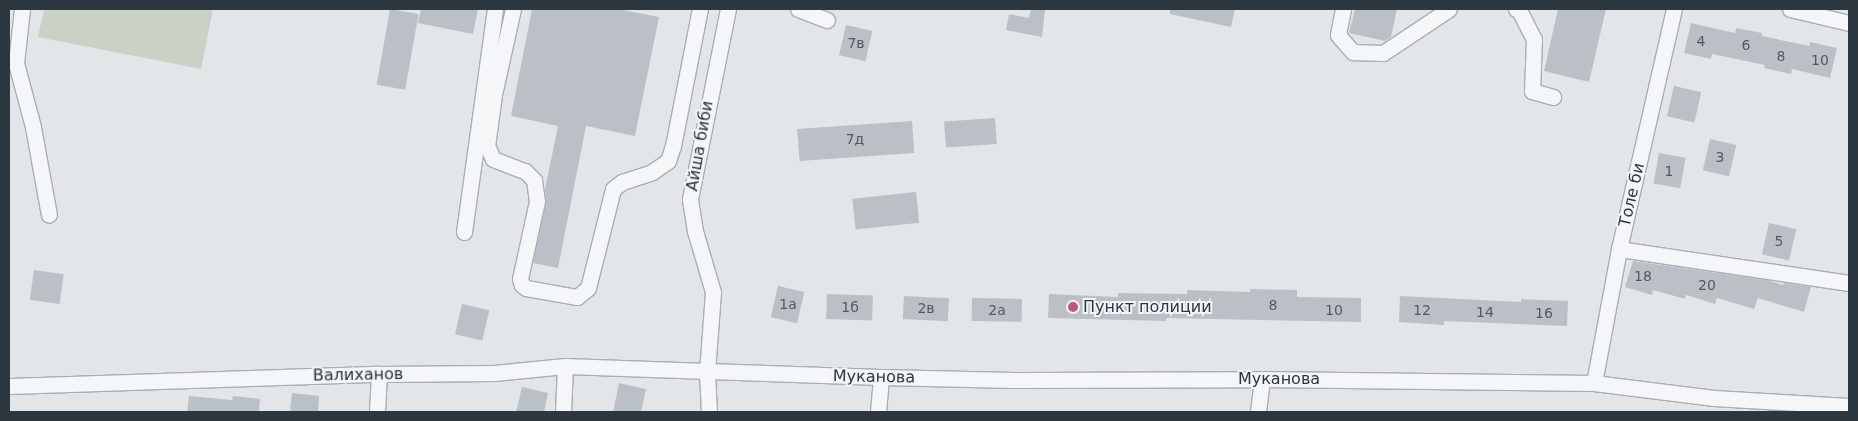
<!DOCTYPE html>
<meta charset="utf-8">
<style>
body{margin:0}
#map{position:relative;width:1858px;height:421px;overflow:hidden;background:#e3e6e9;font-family:"DejaVu Sans",sans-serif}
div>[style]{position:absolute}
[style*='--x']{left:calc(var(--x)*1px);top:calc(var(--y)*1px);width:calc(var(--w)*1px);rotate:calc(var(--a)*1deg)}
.green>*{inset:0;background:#cad2c5}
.building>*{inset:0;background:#bac0c5;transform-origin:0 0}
.roads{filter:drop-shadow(1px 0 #a8aeb3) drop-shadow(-1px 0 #a8aeb3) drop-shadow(0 1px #a8aeb3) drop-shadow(0 -1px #a8aeb3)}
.minor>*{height:15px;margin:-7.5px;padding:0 7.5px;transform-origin:7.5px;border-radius:7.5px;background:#f5f6f8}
.dots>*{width:14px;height:14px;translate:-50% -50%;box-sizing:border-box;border:2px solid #f2f5f7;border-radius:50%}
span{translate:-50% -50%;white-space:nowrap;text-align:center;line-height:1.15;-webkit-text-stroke:4px #f2f5f7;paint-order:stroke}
.number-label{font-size:14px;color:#505960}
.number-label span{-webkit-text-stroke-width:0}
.street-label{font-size:16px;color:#2c373f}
.poi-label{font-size:16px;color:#2c373f}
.left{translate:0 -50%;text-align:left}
.frame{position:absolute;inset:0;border:10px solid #2c373f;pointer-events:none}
</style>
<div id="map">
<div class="green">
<i style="clip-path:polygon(44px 9px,213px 9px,201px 69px,38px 37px)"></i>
</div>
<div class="building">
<i style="left:390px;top:9px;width:29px;height:77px;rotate:10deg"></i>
<i style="clip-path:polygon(421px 9px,478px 9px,473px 34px,418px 23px)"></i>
<i style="clip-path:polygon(532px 9px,617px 9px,659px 17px,635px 136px,586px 126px,558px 268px,533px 263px,546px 203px,545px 189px,558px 126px,511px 116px)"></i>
<i style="clip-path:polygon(1031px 9px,1045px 9px,1042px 37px,1006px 30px,1009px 14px,1029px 18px)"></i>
<i style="clip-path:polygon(1170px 9px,1235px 9px,1231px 27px,1170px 14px)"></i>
<i style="clip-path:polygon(1355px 9px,1397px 9px,1391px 37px,1385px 41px,1349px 33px)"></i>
<i style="clip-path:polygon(1558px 9px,1606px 9px,1589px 82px,1544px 71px)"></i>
<i style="clip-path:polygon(1691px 23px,1735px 33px,1736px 28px,1762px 33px,1762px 36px,1809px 46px,1810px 42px,1837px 48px,1830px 78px,1792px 69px,1791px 74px,1764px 68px,1765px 65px,1712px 54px,1711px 59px,1684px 53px)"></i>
<i style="left:846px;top:25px;width:27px;height:31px;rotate:13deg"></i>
<i style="left:1674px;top:86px;width:28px;height:31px;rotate:13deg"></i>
<i style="left:995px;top:118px;width:26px;height:51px;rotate:86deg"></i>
<i style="left:912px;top:121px;width:32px;height:115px;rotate:86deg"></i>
<i style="left:1710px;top:139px;width:27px;height:32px;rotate:13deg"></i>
<i style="left:1659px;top:153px;width:27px;height:31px;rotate:10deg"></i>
<i style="left:916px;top:192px;width:31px;height:64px;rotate:84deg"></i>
<i style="left:1769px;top:223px;width:28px;height:32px;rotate:13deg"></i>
<i style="clip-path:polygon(1633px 261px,1766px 280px,1783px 285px,1784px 283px,1811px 287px,1804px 312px,1758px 298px,1754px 309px,1717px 298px,1715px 304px,1686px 295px,1685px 299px,1653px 290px,1652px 295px,1625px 287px)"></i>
<i style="left:34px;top:270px;width:30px;height:30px;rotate:8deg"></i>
<i style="left:778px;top:286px;width:27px;height:32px;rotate:13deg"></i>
<i style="clip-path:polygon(1250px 289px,1297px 290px,1297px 297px,1361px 298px,1361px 322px,1166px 318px,1166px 321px,1048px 318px,1049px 294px,1118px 297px,1118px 293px,1187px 294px,1187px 290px,1250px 292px)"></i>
<i style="left:827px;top:294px;width:46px;height:25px;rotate:2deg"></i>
<i style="left:904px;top:296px;width:45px;height:23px;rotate:3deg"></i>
<i style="clip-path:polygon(1400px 296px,1521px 302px,1521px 299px,1568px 301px,1567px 326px,1444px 321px,1444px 325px,1399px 322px)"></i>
<i style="left:972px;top:298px;width:50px;height:23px;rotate:1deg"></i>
<i style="left:462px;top:304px;width:28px;height:31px;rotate:13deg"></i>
<i style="clip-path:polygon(619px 383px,646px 389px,641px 412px,613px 412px)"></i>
<i style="clip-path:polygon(522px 387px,548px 393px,544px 412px,516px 412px)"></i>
<i style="clip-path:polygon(292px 393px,319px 396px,318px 412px,290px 412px)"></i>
<i style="clip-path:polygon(189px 396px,232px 400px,233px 396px,260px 399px,259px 412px,187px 412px)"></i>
</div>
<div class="roads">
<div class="minor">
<i style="--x:22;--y:9;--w:54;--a:96.3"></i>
<i style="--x:16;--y:63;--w:66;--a:75.1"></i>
<i style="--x:33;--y:127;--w:89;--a:79.7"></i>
<i style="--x:513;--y:9;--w:88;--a:102.5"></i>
<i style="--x:494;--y:95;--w:51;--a:97.8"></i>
<i style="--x:487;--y:146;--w:14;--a:65"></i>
<i style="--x:493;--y:159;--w:34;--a:21"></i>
<i style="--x:525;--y:171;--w:13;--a:45"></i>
<i style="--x:534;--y:180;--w:21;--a:82"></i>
<i style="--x:537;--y:201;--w:80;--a:102.3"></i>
<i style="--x:520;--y:279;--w:6;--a:72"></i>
<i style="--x:522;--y:285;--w:5;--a:37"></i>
<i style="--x:526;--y:288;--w:52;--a:10"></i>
<i style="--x:577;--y:297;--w:14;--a:-39"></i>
<i style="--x:588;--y:288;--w:102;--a:-75.8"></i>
<i style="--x:613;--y:189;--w:11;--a:-38"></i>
<i style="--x:622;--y:182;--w:32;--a:-18"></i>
<i style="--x:652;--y:172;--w:19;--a:-35"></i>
<i style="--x:668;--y:161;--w:16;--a:-72"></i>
<i style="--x:673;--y:146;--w:140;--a:-78.9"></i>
<i style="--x:798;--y:9;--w:31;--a:21"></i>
<i style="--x:1343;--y:9;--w:26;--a:101"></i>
<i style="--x:1338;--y:35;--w:23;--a:49"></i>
<i style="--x:1353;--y:52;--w:30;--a:2"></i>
<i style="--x:1383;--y:53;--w:79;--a:-33.7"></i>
<i style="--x:1516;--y:9;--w:3;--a:18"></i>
<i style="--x:1519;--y:10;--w:33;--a:63"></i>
<i style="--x:1534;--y:39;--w:52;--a:92.2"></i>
<i style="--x:1532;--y:91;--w:22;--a:16"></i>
<i style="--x:1790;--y:9;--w:61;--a:13.3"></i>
<i style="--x:464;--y:232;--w:225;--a:-82.1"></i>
<i style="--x:1619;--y:249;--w:232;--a:8.4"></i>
<i style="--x:1594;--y:383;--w:136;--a:-79.4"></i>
<i style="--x:1619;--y:249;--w:246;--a:-77.1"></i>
<i style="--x:9;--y:386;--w:370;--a:-1.9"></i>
<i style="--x:379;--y:374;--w:115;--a:-0.5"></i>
<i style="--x:494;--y:373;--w:71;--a:-5.6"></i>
<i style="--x:565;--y:366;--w:316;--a:2"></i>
<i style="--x:881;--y:377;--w:133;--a:1.3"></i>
<i style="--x:1014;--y:380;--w:248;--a:-0.2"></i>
<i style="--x:1262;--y:379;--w:332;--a:0.7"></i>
<i style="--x:1594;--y:383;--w:121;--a:7.1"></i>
<i style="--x:1714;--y:398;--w:135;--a:3.4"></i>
<i style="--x:377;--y:412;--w:38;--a:-87"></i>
<i style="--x:563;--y:412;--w:46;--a:-87.5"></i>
<i style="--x:709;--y:412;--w:40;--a:-92.9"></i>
<i style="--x:707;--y:372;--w:80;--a:-85.7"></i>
<i style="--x:713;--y:292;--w:64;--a:-106.4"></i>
<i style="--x:695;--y:231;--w:32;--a:-99"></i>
<i style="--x:690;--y:199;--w:194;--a:-78.7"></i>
<i style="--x:878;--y:412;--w:35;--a:-85"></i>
<i style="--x:1258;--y:412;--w:33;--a:-83"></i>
</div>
</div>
<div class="dots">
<i style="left:1073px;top:307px;background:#bf5779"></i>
</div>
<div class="number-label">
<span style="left:1701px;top:41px">4</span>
<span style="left:856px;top:43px">7в</span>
<span style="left:1746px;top:45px">6</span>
<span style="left:1781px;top:56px">8</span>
<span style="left:1820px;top:60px">10</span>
<span style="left:855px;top:139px">7д</span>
<span style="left:1720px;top:157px">3</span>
<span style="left:1669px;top:171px">1</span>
<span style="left:1779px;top:241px">5</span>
<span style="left:1643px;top:276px">18</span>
<span style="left:1707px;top:285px">20</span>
<span style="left:788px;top:304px">1а</span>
<span style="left:1273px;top:305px">8</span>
<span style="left:850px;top:307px">1б</span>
<span style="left:926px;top:308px">2в</span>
<span style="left:997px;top:310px">2а</span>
<span style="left:1334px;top:310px">10</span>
<span style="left:1422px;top:310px">12</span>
<span style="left:1485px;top:312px">14</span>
<span style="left:1544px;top:313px">16</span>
</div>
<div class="street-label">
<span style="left:700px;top:146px;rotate:-80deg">Айша биби</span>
<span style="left:1632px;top:195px;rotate:-77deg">Толе би</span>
<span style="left:358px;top:375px;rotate:-1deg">Валиханов</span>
<span style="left:874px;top:377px;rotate:1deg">Муканова</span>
<span style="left:1279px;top:379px">Муканова</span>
</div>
<div class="poi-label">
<span class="left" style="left:1083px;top:307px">Пункт полиции</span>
</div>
<div class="frame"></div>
</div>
